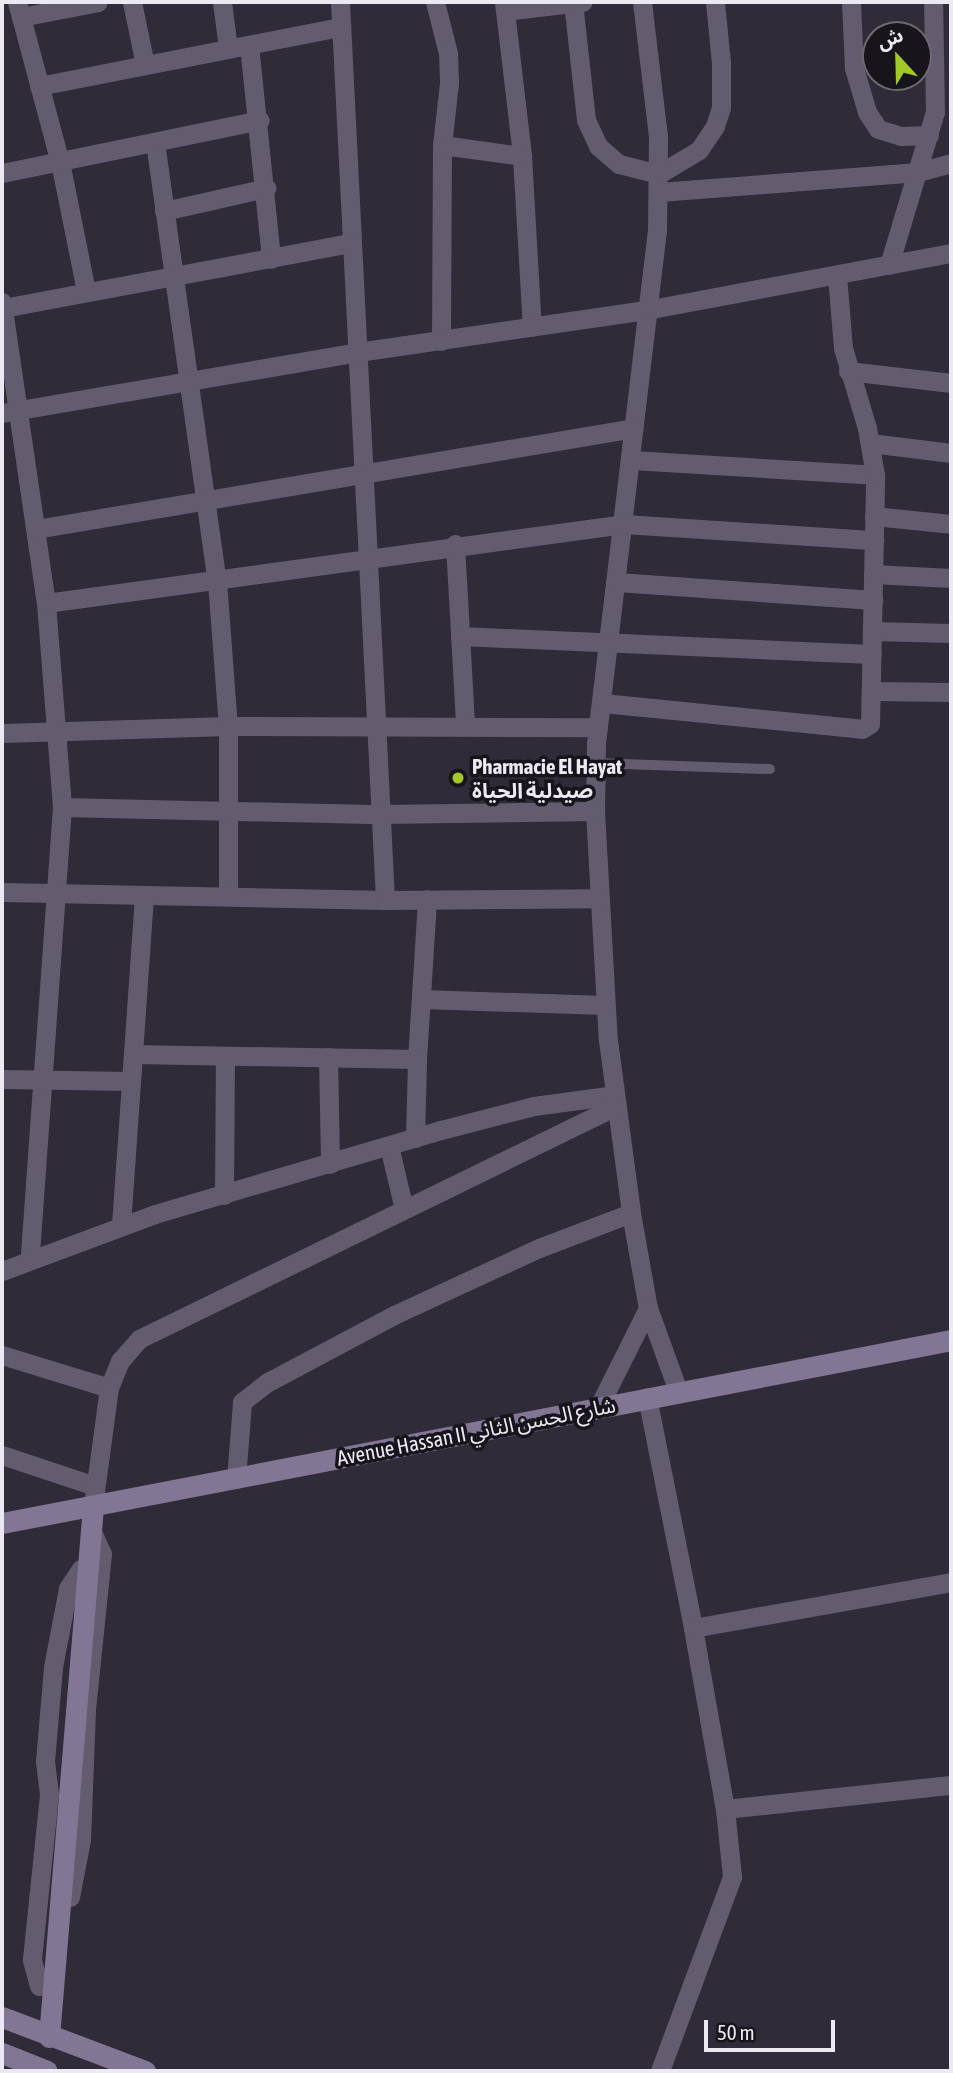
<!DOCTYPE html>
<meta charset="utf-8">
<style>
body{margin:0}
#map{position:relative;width:953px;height:2073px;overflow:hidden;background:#302b39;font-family:"Asap Condensed","Noto Sans Arabic",sans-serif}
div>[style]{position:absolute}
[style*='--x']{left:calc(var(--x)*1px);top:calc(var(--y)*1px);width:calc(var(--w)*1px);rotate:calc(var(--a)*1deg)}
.lane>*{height:10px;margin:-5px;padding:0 5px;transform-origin:5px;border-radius:5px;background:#635c6f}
.street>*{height:19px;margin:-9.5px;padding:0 9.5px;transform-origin:9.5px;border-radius:9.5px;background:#635c6f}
.secondary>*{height:21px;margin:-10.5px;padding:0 10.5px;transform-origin:10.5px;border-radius:10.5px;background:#817693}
.dots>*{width:19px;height:19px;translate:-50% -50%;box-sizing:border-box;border:4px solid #17151b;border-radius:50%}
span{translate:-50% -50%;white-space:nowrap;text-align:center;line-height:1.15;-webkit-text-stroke:7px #17151b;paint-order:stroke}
.poi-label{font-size:21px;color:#ede9f3;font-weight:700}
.left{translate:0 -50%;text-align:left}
.street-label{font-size:21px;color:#ede9f3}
.frame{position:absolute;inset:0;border:4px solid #ede9f3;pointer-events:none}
.north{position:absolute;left:862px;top:21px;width:70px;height:70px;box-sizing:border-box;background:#17151b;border:2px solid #6d6a71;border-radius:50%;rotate:338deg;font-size:19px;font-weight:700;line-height:28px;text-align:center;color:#ede9f3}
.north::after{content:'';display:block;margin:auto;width:24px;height:32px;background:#a3c926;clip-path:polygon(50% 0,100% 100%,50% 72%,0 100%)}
.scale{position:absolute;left:704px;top:2020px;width:131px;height:32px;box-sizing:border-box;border:4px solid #ede9f3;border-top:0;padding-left:9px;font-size:21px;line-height:24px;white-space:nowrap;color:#ede9f3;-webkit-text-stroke:5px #17151b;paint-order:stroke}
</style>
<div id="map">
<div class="lane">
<i style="--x:595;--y:763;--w:175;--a:2"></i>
</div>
<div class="street">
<i style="--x:17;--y:2;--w:166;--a:75"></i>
<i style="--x:60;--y:162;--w:132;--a:78.6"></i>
<i style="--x:132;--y:2;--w:64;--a:78.3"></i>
<i style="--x:222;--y:2;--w:46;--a:82.6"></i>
<i style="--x:340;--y:2;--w:899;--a:87.13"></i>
<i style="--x:435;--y:2;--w:53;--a:75.7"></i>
<i style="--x:448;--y:53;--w:30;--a:88"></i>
<i style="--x:449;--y:83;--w:62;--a:96.4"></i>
<i style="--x:442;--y:145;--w:196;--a:90.3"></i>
<i style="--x:504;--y:2;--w:155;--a:83.3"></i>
<i style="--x:522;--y:156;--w:171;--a:86.7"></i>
<i style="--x:573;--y:2;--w:119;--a:83.7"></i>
<i style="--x:586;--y:120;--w:29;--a:65"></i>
<i style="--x:598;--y:146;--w:28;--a:41"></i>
<i style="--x:619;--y:164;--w:41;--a:14"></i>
<i style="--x:659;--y:174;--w:47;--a:-31"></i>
<i style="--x:699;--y:150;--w:29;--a:-56"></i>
<i style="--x:715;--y:126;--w:19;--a:-72"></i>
<i style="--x:721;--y:108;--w:45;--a:-90"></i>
<i style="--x:721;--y:63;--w:61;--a:-95.6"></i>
<i style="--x:642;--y:2;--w:136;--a:83.2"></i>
<i style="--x:658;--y:137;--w:93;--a:90.6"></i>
<i style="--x:657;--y:230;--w:517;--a:96.78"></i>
<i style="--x:596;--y:743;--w:68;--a:90.8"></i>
<i style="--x:595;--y:811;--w:229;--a:86.8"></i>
<i style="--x:608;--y:1040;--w:175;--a:82.4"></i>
<i style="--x:631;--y:1213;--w:97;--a:79.9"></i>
<i style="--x:648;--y:1308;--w:88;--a:70.1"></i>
<i style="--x:851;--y:2;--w:66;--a:87.4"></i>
<i style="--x:854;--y:68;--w:46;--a:73.5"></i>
<i style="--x:867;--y:112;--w:20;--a:57"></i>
<i style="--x:878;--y:129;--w:24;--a:17"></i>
<i style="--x:901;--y:136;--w:28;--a:-2"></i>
<i style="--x:505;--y:11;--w:78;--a:-6.7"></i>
<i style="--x:21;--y:17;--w:78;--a:-11"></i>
<i style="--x:249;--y:45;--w:215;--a:84.1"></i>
<i style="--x:39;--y:86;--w:308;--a:-11.1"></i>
<i style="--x:155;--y:142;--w:443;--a:82"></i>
<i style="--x:217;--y:581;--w:145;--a:85.7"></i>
<i style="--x:228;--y:726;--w:169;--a:90"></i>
<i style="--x:442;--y:145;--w:81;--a:7.8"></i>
<i style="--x:2;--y:173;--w:263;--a:-11.6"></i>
<i style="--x:659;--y:192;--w:260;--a:-4.4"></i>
<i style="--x:918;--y:172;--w:34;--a:-15"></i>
<i style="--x:164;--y:211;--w:105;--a:-12.7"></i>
<i style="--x:889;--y:265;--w:160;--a:-73.3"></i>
<i style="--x:935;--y:112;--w:110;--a:-91"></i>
<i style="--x:2;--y:302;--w:304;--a:81.7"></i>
<i style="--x:46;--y:603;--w:205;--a:85.5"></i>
<i style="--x:62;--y:807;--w:452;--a:94.1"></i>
<i style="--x:3;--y:308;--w:355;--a:-10.6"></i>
<i style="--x:848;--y:371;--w:104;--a:6.6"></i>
<i style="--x:2;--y:413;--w:361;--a:-9.7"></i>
<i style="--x:358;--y:352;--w:291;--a:-8.3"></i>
<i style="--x:646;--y:310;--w:310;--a:-10.6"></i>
<i style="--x:870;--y:443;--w:82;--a:7"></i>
<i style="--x:632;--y:460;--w:243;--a:3.5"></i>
<i style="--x:874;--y:516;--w:77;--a:5.9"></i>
<i style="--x:36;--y:529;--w:606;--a:-9.59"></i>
<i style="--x:455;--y:544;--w:181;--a:86.8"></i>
<i style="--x:873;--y:574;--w:78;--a:2.9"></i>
<i style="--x:617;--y:582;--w:257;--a:4"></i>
<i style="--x:46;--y:603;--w:583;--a:-7.78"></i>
<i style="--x:624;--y:524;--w:251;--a:3.7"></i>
<i style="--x:872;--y:631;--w:79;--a:1.5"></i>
<i style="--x:460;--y:636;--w:412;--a:2.5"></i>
<i style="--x:871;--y:691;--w:80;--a:0.7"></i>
<i style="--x:603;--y:703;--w:260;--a:5.7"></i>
<i style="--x:862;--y:729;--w:9;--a:-32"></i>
<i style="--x:870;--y:724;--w:249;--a:-88.8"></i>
<i style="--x:875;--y:475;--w:48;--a:-99.7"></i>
<i style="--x:867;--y:428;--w:84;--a:-106.7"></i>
<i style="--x:843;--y:348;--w:73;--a:-94.7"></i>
<i style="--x:2;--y:733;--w:226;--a:-1.8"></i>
<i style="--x:228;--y:726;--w:370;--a:0.2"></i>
<i style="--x:62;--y:807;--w:319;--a:1.3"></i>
<i style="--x:381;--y:814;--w:214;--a:-0.8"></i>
<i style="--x:2;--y:892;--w:383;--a:1.2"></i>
<i style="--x:385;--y:900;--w:214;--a:-0.5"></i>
<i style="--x:421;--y:999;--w:184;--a:1.9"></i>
<i style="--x:133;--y:1054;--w:284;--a:1"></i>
<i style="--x:417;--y:1059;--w:160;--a:-86.4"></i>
<i style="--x:328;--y:1057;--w:107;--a:88.9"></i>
<i style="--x:2;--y:1079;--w:129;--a:0.9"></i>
<i style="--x:415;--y:1138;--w:79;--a:-88.5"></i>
<i style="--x:389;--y:1146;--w:65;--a:76.6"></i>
<i style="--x:224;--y:1195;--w:139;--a:-89.6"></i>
<i style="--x:121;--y:1225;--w:330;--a:-86"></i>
<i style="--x:2;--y:1271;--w:163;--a:-20.4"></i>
<i style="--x:155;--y:1214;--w:298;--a:-16.4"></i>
<i style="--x:441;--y:1130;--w:96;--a:-14.5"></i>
<i style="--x:534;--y:1106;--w:82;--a:-7.7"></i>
<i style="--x:2;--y:1355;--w:112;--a:17.1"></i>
<i style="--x:647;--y:1397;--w:236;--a:78.7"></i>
<i style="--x:693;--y:1628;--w:184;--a:80"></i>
<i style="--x:725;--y:1809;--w:68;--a:84.1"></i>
<i style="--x:732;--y:1877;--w:207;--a:110.4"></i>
<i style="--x:599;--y:1406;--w:110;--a:-63.4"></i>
<i style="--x:2;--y:1455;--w:98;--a:18.4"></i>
<i style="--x:236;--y:1479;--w:77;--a:-85.5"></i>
<i style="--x:242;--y:1402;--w:33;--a:-38"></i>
<i style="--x:268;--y:1382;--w:143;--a:-28"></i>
<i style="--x:394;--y:1315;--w:160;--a:-24.8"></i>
<i style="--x:539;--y:1248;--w:98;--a:-20.8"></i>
<i style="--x:93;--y:1506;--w:119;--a:-82.3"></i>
<i style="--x:109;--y:1388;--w:29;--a:-68"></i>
<i style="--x:120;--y:1361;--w:29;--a:-49"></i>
<i style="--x:139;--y:1339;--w:531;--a:-26.03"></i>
<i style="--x:693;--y:1628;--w:262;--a:-10.1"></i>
<i style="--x:725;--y:1809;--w:227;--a:-6.1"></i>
<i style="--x:70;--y:1897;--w:58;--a:-79.1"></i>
<i style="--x:81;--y:1840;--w:131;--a:-87.8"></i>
<i style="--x:86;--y:1709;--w:156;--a:-84.1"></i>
<i style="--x:102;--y:1554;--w:22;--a:-114"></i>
<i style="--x:39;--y:1986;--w:28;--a:-105"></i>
<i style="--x:32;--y:1959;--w:166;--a:-84.1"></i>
<i style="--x:49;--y:1794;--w:33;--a:-97"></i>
<i style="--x:45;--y:1761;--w:94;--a:-85.1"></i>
<i style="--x:53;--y:1667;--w:80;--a:-79.2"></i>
<i style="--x:68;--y:1588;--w:23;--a:-56"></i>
</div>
<div class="secondary">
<i style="--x:2;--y:1523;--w:966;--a:-10.91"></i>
<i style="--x:2;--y:2017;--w:153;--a:20.7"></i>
<i style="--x:49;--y:2037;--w:533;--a:-85.26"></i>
<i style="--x:2;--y:2053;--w:48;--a:21.8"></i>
</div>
<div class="dots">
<i style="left:458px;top:778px;background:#a3c926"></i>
</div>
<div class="poi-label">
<span class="left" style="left:472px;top:778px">Pharmacie El Hayat<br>صيدلية الحياة</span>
</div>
<div class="street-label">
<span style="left:476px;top:1431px;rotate:-11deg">Avenue Hassan II شارع الحسن الثاني</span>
</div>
<div class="frame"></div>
<div class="north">ش</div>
<div class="scale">50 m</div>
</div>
